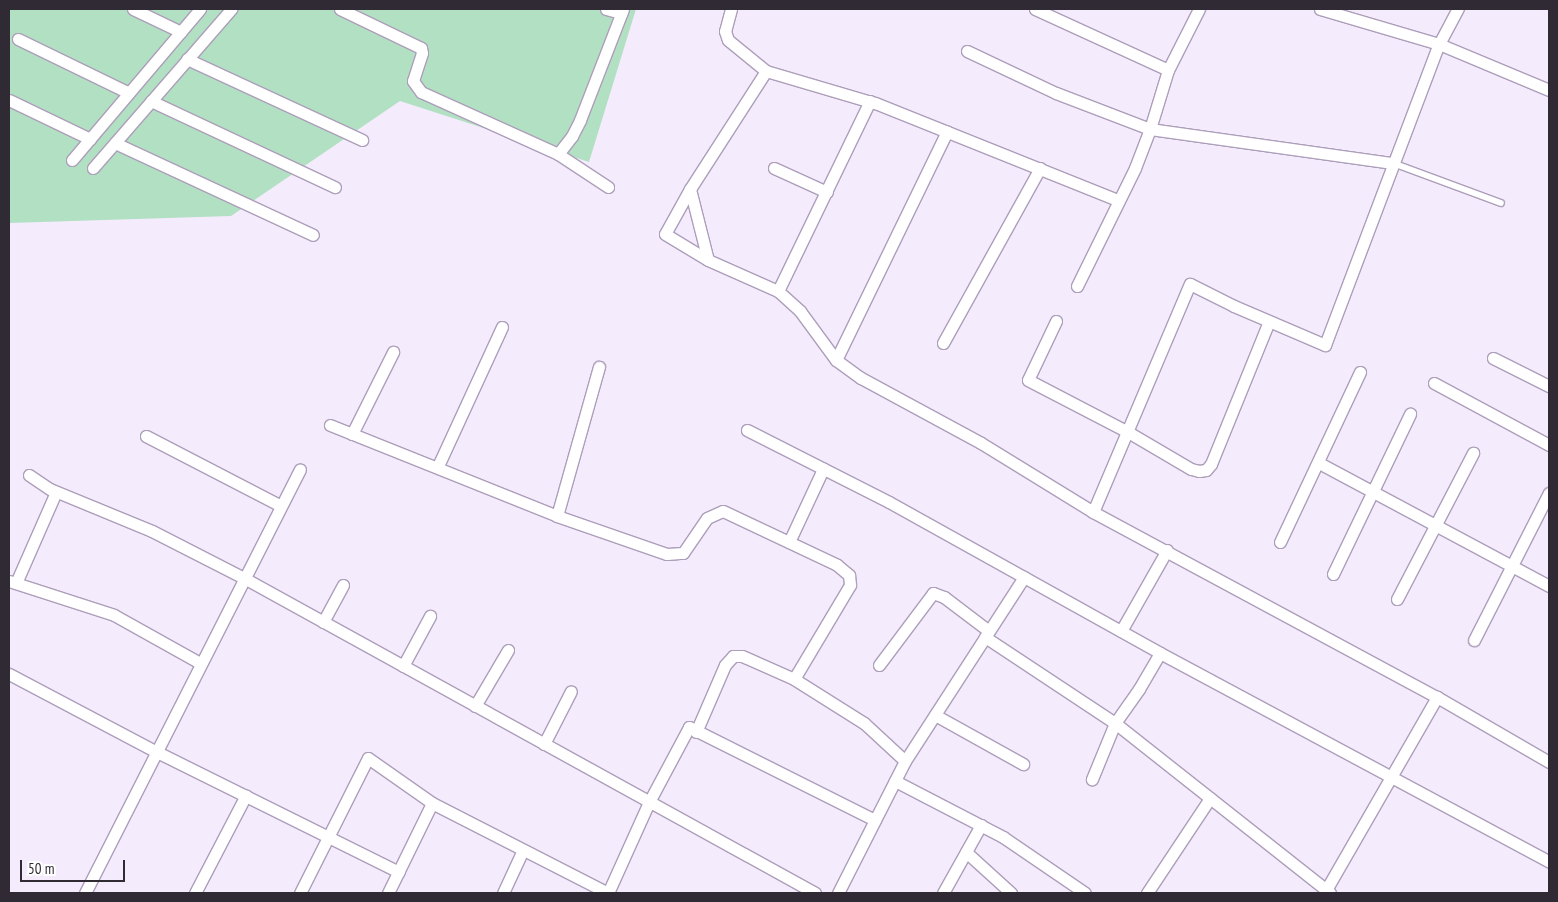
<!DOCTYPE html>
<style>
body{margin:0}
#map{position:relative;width:1558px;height:902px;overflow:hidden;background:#f4ebfd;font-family:"PT Sans Narrow",sans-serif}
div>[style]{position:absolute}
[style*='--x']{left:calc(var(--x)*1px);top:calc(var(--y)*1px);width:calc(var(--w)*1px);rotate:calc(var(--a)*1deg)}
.green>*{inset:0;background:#b1e0c2}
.roads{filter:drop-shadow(1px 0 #ad9eba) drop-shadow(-1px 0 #ad9eba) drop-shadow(0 1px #ad9eba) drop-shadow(0 -1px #ad9eba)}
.lane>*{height:5.5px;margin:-2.75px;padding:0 2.75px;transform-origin:2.75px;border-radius:2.75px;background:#fff}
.street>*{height:11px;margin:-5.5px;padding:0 5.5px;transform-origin:5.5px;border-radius:5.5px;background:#fff}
span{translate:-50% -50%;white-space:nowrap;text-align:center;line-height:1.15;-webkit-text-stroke:5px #fff;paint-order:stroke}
.frame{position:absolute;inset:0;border:10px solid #302a35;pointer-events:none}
.scale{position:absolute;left:20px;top:860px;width:105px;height:22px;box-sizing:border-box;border:2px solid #302a35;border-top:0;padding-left:6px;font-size:15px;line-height:18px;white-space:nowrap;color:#302a35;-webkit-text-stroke:4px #fff;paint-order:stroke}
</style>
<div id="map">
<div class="green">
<i style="clip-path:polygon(9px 9px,636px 9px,589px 162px,400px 101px,231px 216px,9px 223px)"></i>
</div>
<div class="roads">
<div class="lane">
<i style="--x:1393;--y:163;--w:115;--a:20.3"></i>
</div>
<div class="street">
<i style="--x:133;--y:9;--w:53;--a:25.6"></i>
<i style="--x:340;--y:9;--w:90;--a:25.7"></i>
<i style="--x:421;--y:48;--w:5;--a:79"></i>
<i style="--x:422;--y:53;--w:29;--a:108"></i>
<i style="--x:413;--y:81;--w:14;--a:54"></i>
<i style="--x:421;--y:92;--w:150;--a:24.3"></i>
<i style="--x:558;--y:154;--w:60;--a:33.4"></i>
<i style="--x:606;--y:9;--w:16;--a:15"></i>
<i style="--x:731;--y:9;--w:23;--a:105"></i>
<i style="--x:725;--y:31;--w:9;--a:72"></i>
<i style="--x:728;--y:40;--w:49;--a:39.2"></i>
<i style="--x:766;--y:71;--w:114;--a:16.4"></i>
<i style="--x:875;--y:103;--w:262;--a:21.8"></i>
<i style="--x:1035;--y:9;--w:146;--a:24.6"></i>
<i style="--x:1320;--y:9;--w:124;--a:16.4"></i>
<i style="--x:1439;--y:44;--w:119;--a:22.7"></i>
<i style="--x:18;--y:39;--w:123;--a:25.9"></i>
<i style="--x:967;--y:51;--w:98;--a:25.3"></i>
<i style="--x:1056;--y:93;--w:101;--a:21"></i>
<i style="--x:1150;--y:129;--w:245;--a:8"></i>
<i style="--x:187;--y:59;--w:193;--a:24.8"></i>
<i style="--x:766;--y:71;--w:140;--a:122.8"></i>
<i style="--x:690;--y:189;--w:51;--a:119.1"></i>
<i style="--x:665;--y:234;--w:50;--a:31.2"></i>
<i style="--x:708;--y:260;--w:77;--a:23.9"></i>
<i style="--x:778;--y:291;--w:30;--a:42"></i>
<i style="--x:800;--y:311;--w:61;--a:53.7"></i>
<i style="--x:836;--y:360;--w:31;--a:36"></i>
<i style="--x:861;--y:378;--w:136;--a:28.4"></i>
<i style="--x:981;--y:443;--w:132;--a:31.6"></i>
<i style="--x:1093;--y:512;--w:391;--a:28.3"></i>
<i style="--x:1437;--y:697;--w:129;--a:30.1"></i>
<i style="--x:9;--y:100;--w:90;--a:25.7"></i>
<i style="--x:151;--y:101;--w:203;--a:25.1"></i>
<i style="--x:115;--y:143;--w:218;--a:24.9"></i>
<i style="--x:558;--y:154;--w:23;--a:-52"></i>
<i style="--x:572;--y:136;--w:18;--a:-63"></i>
<i style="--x:580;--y:120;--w:119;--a:-68.8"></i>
<i style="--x:72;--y:160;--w:198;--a:-49.7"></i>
<i style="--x:93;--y:168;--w:211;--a:-49"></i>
<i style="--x:774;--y:168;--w:58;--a:24.4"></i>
<i style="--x:690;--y:189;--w:73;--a:75.8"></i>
<i style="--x:1077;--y:286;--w:131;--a:-63.8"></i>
<i style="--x:1135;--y:168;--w:42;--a:-69"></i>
<i style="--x:1150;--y:129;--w:62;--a:-73"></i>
<i style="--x:1168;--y:70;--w:68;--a:-63.1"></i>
<i style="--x:778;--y:291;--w:211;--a:-64.2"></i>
<i style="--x:1056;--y:321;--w:65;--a:115.4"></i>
<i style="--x:1028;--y:380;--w:113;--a:27.5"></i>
<i style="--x:1128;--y:432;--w:73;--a:30.4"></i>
<i style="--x:1191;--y:469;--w:8;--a:14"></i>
<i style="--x:1199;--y:471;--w:7;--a:-8"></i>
<i style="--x:1206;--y:470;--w:8;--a:-50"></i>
<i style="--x:1211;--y:464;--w:154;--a:-67.9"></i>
<i style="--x:943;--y:343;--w:200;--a:-61"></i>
<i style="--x:1493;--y:358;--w:63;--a:26.6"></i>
<i style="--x:836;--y:360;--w:254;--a:-64.1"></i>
<i style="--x:1434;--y:383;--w:131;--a:28.3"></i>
<i style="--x:330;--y:425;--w:245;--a:21.8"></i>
<i style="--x:557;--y:516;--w:116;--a:19.1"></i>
<i style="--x:667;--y:554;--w:16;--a:-4"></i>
<i style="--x:683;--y:553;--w:42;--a:-55.6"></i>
<i style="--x:707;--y:518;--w:17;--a:-24"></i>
<i style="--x:723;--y:511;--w:126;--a:25.3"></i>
<i style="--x:837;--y:565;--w:16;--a:40"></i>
<i style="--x:849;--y:575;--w:10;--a:84"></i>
<i style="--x:850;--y:585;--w:109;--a:120.8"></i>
<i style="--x:747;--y:430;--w:159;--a:26.9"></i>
<i style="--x:889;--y:502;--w:310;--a:29.1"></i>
<i style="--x:1160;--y:653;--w:442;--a:28.2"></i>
<i style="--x:352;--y:434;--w:92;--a:-63.4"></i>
<i style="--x:146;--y:436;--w:152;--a:27.4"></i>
<i style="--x:1319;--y:463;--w:261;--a:28.1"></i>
<i style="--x:438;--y:466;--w:153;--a:-65.3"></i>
<i style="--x:29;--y:475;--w:25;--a:34"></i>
<i style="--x:50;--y:489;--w:110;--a:22.4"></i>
<i style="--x:152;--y:531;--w:103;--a:27.1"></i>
<i style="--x:244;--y:578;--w:652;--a:28.88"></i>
<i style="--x:1093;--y:512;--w:248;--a:-67"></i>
<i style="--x:1190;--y:284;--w:49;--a:26.6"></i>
<i style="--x:1234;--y:306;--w:99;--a:23.2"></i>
<i style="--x:1325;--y:345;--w:322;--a:-69.3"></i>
<i style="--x:1439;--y:44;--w:40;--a:-62"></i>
<i style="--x:557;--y:516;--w:155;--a:-74.3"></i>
<i style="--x:789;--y:542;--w:81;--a:-65"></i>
<i style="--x:1280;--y:542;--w:188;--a:-64.8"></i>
<i style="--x:1333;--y:574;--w:178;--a:-64.3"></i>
<i style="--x:9;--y:581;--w:110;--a:17.9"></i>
<i style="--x:114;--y:615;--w:98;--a:29.2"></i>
<i style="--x:16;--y:583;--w:99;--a:-66.3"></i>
<i style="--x:1397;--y:599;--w:165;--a:-62.5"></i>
<i style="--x:323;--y:622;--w:42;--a:-61.6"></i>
<i style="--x:1121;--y:631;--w:93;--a:-60.4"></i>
<i style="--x:985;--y:637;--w:156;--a:33.5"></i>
<i style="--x:1115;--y:723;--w:61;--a:112.3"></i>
<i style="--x:1474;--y:640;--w:165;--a:-63"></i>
<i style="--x:1160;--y:653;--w:42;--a:120.3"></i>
<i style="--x:1139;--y:689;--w:42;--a:125.2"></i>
<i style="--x:1115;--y:723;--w:274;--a:38.3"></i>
<i style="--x:879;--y:665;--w:90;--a:-53.1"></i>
<i style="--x:933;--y:593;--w:12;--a:20"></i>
<i style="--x:944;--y:597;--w:56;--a:37.1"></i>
<i style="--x:403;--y:666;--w:57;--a:-61.6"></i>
<i style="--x:9;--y:674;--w:165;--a:27.8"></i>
<i style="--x:155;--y:751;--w:272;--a:26.4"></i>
<i style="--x:475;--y:706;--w:65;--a:-59.5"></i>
<i style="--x:935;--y:715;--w:101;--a:29.1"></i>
<i style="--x:696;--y:732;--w:73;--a:-66.6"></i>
<i style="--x:725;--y:665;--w:12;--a:-48"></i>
<i style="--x:733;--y:656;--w:9;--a:0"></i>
<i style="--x:742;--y:656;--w:57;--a:23.9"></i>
<i style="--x:794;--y:679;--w:83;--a:32.2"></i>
<i style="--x:864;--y:723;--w:56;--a:42.8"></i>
<i style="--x:544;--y:744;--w:59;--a:-63"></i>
<i style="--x:895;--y:781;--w:122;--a:27.4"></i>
<i style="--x:1003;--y:837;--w:99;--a:34.3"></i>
<i style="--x:966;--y:852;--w:61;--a:42.3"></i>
<i style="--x:1326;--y:890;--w:223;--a:-60.1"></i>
<i style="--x:85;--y:893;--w:475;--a:-63.1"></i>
<i style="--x:195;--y:893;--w:110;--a:-62.5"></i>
<i style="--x:300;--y:893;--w:151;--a:-63.3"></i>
<i style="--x:368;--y:758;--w:78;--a:35.1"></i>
<i style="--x:432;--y:803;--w:198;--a:27.1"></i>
<i style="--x:388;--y:893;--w:100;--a:-63.9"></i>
<i style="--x:503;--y:893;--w:47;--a:-65.1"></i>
<i style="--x:608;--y:893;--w:100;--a:-65.7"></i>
<i style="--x:649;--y:802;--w:85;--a:-61.9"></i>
<i style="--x:689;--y:727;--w:208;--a:26.6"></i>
<i style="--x:838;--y:893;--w:148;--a:-63.1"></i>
<i style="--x:905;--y:761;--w:219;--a:-57.1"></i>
<i style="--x:943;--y:893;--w:78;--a:-60.8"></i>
<i style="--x:1147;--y:893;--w:114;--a:-56.4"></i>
</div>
</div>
<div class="frame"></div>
<div class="scale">50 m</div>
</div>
